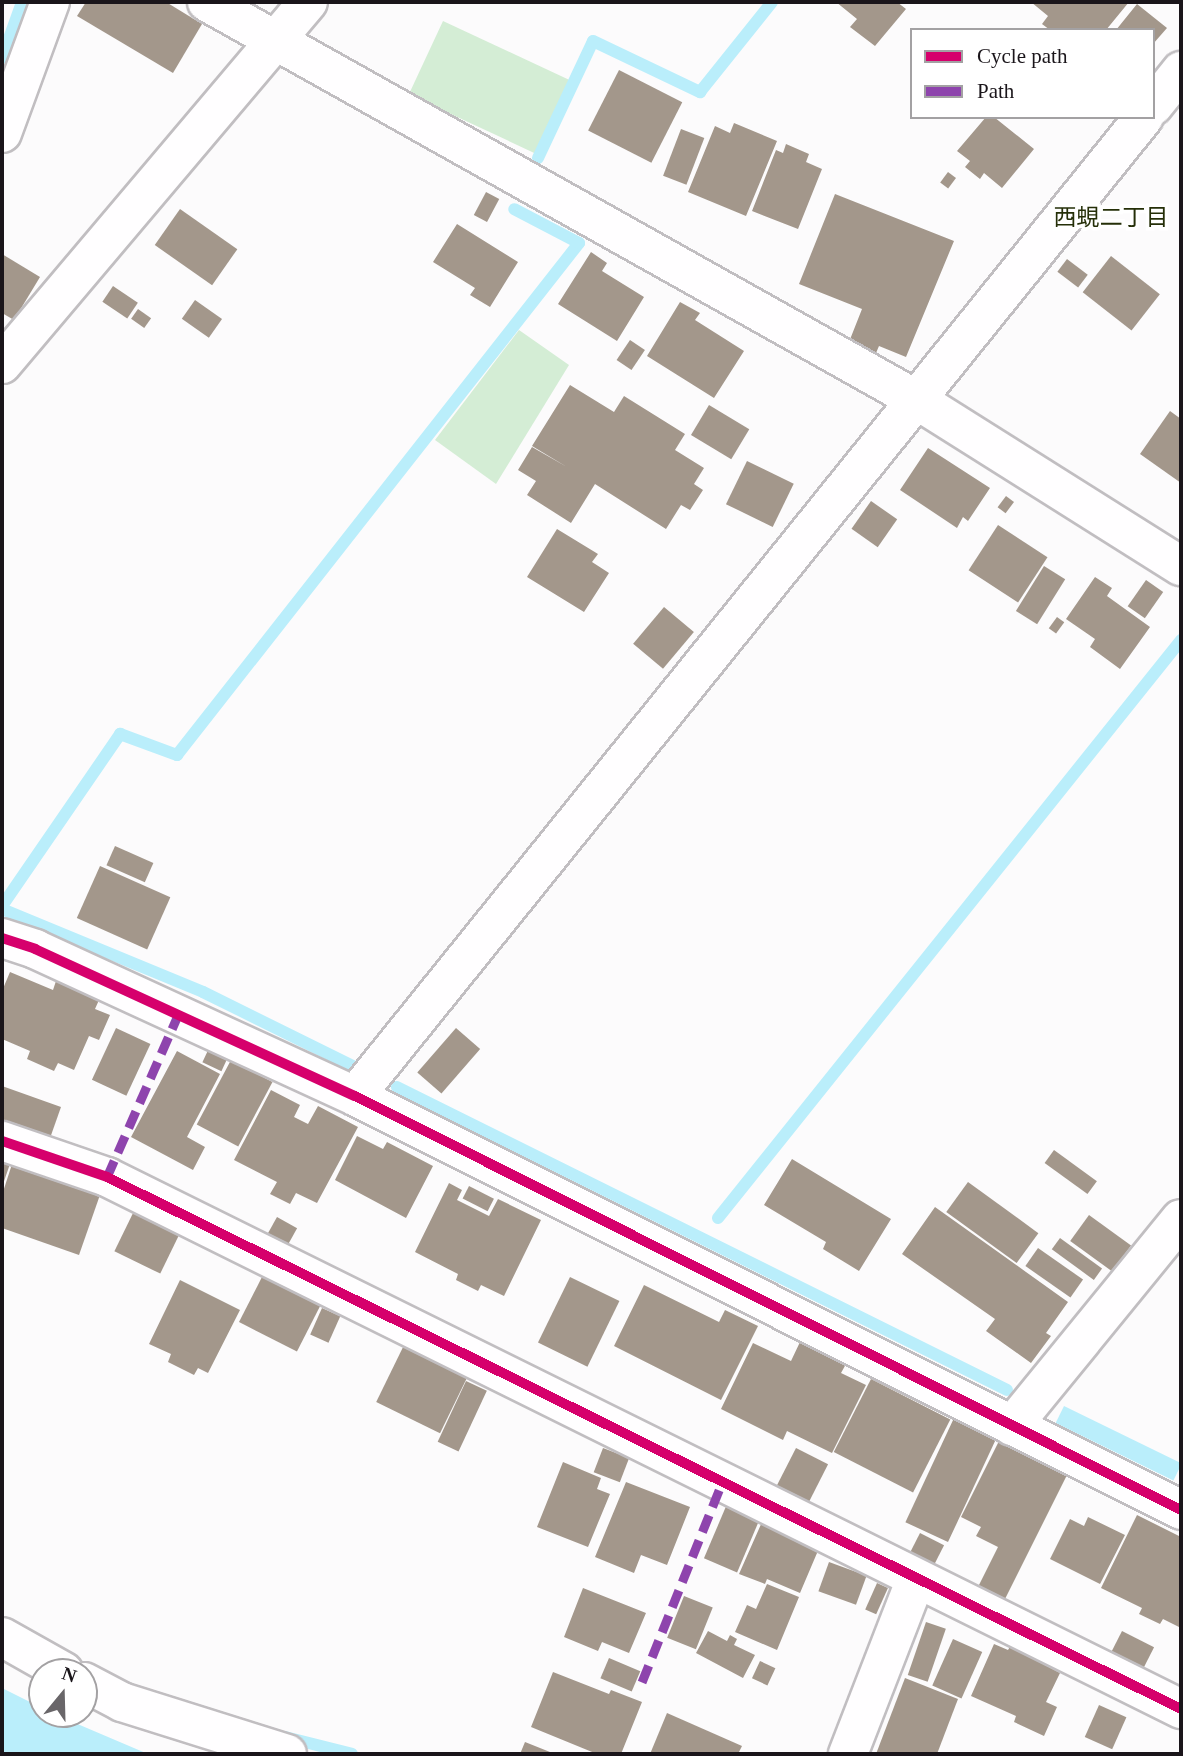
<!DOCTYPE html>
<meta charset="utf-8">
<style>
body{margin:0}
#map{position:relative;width:1183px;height:1756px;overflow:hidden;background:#fcfbfc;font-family:"Times New Roman","Noto Sans JP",serif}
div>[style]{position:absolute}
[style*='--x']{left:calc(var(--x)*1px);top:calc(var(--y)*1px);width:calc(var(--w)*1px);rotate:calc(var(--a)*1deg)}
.green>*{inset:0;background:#d4edd5;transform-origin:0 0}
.water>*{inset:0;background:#baeefb;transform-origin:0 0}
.stream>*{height:12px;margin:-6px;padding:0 6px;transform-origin:6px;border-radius:6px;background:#baeefb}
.building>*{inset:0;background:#a3978b;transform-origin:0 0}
.roads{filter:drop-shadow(2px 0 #c1bec1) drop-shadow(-2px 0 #c1bec1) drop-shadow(0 2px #c1bec1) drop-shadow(0 -2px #c1bec1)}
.street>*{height:38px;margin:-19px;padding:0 19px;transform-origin:19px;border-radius:19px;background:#fffeff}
.secondary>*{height:38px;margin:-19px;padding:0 19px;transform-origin:19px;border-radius:19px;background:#fffeff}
.quiet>*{height:9px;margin-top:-4.5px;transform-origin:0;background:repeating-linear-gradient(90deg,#8e44ad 0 18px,transparent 0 27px)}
.cycleway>*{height:10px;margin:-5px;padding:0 5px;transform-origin:5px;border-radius:5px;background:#d6006c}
span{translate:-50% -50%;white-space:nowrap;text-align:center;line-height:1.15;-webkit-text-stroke:7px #fff;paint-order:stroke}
.neighbourhood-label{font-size:23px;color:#252f08}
.frame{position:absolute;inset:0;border:4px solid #1a151a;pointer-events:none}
.legend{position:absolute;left:910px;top:28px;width:245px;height:91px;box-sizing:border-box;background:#fff;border:2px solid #a3a1a3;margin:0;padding:9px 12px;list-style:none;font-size:21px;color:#1a151a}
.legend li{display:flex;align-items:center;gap:14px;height:35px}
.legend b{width:35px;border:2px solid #a3a1a3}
.north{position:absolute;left:28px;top:1658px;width:70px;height:70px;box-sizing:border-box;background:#fff;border:2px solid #a3a1a3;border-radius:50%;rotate:19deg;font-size:19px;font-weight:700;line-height:28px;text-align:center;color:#1a151a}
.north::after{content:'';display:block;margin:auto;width:24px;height:32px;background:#696669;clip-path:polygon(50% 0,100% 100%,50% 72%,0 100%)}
</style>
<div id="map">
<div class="green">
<i style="left:443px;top:21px;width:139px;height:81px;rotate:25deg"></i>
<i style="clip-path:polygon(519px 330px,569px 365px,496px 484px,435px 440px)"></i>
</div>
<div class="water">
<i style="left:1064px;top:1406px;width:131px;height:19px;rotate:26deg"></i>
<i style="clip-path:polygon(2px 1688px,42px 1708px,42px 1714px,54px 1714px,148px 1754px,2px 1754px)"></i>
</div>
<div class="stream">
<i style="--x:2;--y:58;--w:59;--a:-70.3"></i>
<i style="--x:538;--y:158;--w:129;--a:-64.8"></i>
<i style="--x:593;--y:41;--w:119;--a:25.5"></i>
<i style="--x:700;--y:92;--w:115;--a:-51.3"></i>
<i style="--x:2;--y:906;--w:209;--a:-55.5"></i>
<i style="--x:120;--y:734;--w:61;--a:20.2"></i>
<i style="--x:177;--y:755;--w:651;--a:-51.86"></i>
<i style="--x:579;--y:243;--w:73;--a:-152.4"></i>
<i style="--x:2;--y:909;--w:217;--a:22.4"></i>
<i style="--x:203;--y:992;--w:169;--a:26.3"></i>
<i style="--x:397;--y:1087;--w:681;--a:26.41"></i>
<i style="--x:718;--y:1218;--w:741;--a:-51.3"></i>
<i style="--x:285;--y:1737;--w:69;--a:14.2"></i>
</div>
<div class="building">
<i style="clip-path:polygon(86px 2px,166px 2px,202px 24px,173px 73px,77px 16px)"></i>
<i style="clip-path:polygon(836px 2px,897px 2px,906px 9px,875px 46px,850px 27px,857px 19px)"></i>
<i style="clip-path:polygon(1031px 2px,1129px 2px,1106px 30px,1050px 30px,1042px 24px,1048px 16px)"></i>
<i style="clip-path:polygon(1137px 4px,1167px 28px,1153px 44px,1153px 30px,1116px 30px)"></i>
<i style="left:619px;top:70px;width:71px;height:68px;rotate:27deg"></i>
<i style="clip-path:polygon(986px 117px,994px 117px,1034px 149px,1002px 188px,984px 173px,980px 179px,965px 167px,970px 161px,957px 151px)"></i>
<i style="clip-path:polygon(734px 123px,777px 141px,746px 216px,688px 192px,715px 126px,730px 133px)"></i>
<i style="left:681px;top:129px;width:25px;height:50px;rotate:21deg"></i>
<i style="clip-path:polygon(786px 144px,809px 154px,806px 162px,822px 169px,798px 229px,752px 211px,776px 150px,783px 153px)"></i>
<i style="left:948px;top:172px;width:10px;height:13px;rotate:37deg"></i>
<i style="left:486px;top:192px;width:15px;height:26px;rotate:28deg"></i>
<i style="clip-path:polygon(835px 194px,954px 241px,906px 357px,879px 346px,876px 353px,849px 342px,862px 309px,799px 284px)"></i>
<i style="left:180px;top:209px;width:70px;height:44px;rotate:35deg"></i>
<i style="clip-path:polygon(457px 224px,518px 262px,490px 307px,470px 295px,475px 288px,433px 262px)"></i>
<i style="clip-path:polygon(591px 252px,607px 263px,602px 271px,644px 297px,617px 341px,558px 304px)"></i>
<i style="clip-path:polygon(2px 254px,40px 277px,14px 320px,2px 313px)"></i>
<i style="left:1111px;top:256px;width:62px;height:46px;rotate:38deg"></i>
<i style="left:1067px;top:259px;width:26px;height:16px;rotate:37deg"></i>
<i style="left:113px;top:286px;width:30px;height:19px;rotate:34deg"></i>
<i style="left:195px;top:300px;width:33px;height:23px;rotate:35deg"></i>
<i style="clip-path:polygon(680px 302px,700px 313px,695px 320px,744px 351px,714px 398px,647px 356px)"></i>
<i style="left:138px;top:309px;width:16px;height:12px;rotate:35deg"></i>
<i style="left:630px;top:340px;width:18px;height:24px;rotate:34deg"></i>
<i style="clip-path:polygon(570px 385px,614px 412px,624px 396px,685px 434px,675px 450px,704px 468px,694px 484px,703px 490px,690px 510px,681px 505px,666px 529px,595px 484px,571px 523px,527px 495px,536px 481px,518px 470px,532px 447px,567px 467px,532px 446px)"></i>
<i style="left:709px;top:405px;width:47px;height:35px;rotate:31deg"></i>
<i style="clip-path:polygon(1170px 411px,1181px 419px,1181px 483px,1140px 454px)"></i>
<i style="clip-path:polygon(928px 448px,990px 488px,968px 521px,963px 517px,957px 528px,900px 490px)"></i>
<i style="left:747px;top:461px;width:52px;height:48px;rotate:26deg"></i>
<i style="left:1006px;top:496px;width:10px;height:14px;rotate:37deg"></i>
<i style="left:871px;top:501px;width:32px;height:34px;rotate:35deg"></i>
<i style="left:998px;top:525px;width:59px;height:54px;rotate:33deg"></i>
<i style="clip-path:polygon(557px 529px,598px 554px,592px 562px,609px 573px,584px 612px,527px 577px)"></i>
<i style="left:1044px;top:566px;width:25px;height:53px;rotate:32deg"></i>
<i style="clip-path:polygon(1095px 577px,1112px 588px,1107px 596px,1150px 627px,1120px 669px,1090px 647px,1095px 639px,1066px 619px)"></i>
<i style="left:1146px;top:580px;width:21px;height:32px;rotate:35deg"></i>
<i style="left:664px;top:607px;width:39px;height:48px;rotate:40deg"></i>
<i style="left:1057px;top:617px;width:9px;height:14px;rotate:36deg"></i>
<i style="left:115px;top:846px;width:42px;height:21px;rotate:24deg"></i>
<i style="left:100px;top:866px;width:77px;height:57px;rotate:24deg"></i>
<i style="clip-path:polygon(10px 972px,53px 990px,56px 981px,99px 1000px,95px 1009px,110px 1015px,99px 1040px,89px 1036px,74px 1070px,58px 1063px,54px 1071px,27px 1059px,30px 1051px,2px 1039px,2px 991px)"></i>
<i style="left:116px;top:1028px;width:38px;height:57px;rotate:25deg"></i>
<i style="left:456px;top:1028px;width:32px;height:59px;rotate:41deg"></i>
<i style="left:210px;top:1046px;width:21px;height:18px;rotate:25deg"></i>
<i style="clip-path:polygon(177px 1051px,220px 1074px,187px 1137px,205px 1147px,193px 1170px,131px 1137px)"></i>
<i style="left:231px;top:1060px;width:47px;height:73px;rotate:28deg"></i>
<i style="clip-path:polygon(2px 1086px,61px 1107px,49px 1141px,2px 1125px)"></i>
<i style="clip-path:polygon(271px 1090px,300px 1105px,294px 1117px,308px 1124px,318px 1106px,358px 1127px,317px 1203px,296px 1193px,290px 1204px,270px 1194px,277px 1182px,234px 1160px)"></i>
<i style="clip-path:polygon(357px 1136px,383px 1149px,387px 1142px,433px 1166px,406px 1218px,335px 1180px)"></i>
<i style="left:1054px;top:1150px;width:53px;height:16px;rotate:36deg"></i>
<i style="clip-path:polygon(2px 1158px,11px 1161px,2px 1187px)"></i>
<i style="clip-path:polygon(792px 1159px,891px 1219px,859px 1271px,823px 1249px,826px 1242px,764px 1205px)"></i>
<i style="clip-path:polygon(13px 1161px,101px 1192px,79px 1255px,2px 1228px,2px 1195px)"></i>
<i style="left:968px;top:1182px;width:87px;height:37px;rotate:36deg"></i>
<i style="clip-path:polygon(449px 1183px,462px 1190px,457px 1200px,489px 1216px,498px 1199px,541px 1220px,504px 1296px,481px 1285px,478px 1291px,456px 1280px,458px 1274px,415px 1252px)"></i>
<i style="left:469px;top:1186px;width:28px;height:14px;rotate:27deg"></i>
<i style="clip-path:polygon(935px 1207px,1068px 1302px,1046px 1333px,1051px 1336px,1031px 1363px,986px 1331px,995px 1319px,902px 1254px)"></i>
<i style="left:135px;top:1209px;width:51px;height:47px;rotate:26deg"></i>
<i style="left:1089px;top:1215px;width:52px;height:32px;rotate:36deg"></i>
<i style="left:277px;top:1217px;width:23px;height:21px;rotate:29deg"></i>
<i style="left:1060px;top:1238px;width:52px;height:14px;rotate:36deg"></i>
<i style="left:1038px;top:1248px;width:55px;height:22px;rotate:35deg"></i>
<i style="left:264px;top:1273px;width:65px;height:55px;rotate:27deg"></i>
<i style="left:570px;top:1277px;width:55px;height:73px;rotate:26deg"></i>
<i style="clip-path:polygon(180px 1280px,240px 1310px,208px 1373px,198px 1368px,194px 1375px,168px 1362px,171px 1354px,149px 1344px)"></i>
<i style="clip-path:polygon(644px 1285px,719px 1322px,725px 1310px,758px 1326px,721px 1400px,614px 1346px)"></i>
<i style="left:322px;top:1308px;width:20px;height:29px;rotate:24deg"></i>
<i style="left:406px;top:1341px;width:71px;height:68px;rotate:26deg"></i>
<i style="clip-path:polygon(800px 1342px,846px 1364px,841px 1373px,866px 1385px,832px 1453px,787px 1431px,783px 1440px,721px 1409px,753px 1343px,791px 1361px)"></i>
<i style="left:871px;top:1379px;width:89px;height:82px;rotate:27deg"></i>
<i style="left:466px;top:1381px;width:23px;height:67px;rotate:25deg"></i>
<i style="left:954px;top:1418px;width:47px;height:115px;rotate:25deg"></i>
<i style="clip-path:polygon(999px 1441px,1067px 1475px,1004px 1601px,978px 1587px,998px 1547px,976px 1536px,981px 1527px,961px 1517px)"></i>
<i style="left:603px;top:1448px;width:28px;height:26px;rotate:21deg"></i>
<i style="left:796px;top:1448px;width:36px;height:45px;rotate:27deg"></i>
<i style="clip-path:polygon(563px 1462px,601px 1478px,597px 1489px,610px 1494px,588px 1547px,537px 1527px)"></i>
<i style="clip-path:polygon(626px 1482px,690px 1507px,667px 1565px,641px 1555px,634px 1573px,595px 1557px)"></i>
<i style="left:727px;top:1504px;width:36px;height:59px;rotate:23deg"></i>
<i style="clip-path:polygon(1137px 1515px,1181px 1537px,1181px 1628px,1163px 1619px,1160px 1624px,1139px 1614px,1142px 1608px,1101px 1588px)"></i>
<i style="clip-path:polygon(1088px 1517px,1125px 1535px,1100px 1584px,1050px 1559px,1070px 1519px,1084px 1526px)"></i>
<i style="clip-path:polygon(762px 1522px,820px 1546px,800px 1593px,767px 1579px,765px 1584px,739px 1574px)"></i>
<i style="left:920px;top:1533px;width:27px;height:26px;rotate:27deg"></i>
<i style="left:829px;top:1562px;width:40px;height:31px;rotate:20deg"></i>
<i style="left:877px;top:1583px;width:12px;height:29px;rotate:24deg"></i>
<i style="clip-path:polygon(767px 1584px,799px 1597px,777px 1650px,735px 1632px,747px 1605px,756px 1609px)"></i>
<i style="clip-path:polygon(583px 1588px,646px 1613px,629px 1653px,602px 1642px,598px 1651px,564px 1637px)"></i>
<i style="left:684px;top:1596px;width:31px;height:45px;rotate:22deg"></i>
<i style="left:926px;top:1622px;width:21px;height:56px;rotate:19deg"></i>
<i style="clip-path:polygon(708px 1631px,727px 1641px,730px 1635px,737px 1639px,734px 1645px,755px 1655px,743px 1678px,696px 1653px)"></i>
<i style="left:1122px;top:1631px;width:36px;height:35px;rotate:27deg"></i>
<i style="left:953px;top:1639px;width:32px;height:51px;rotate:24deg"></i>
<i style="clip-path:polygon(994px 1644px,1008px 1650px,1011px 1645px,1045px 1660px,1043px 1664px,1060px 1673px,1046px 1702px,1057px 1707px,1044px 1736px,1014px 1722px,1016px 1716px,971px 1696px)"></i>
<i style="left:609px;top:1658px;width:34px;height:22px;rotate:23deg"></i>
<i style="left:760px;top:1661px;width:17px;height:19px;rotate:25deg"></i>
<i style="clip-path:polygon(553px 1672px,609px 1694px,611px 1690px,642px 1702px,621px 1754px,597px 1754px,531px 1727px)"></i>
<i style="clip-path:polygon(905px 1678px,958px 1699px,937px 1754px,876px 1754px)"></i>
<i style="left:1099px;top:1705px;width:30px;height:35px;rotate:24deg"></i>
<i style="clip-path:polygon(667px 1713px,742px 1746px,738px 1754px,650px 1754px)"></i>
<i style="clip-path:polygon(525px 1742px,555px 1754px,520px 1754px)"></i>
</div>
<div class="roads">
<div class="street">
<i style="--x:207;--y:2;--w:814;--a:29.27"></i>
<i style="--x:917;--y:400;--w:312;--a:32.2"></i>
<i style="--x:2;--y:133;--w:140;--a:-69.9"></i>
<i style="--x:2;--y:364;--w:474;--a:-49.8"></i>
<i style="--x:2;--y:938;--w:35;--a:18"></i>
<i style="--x:35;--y:949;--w:352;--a:24.7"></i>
<i style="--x:355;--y:1096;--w:924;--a:26.62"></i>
<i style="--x:2;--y:1141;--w:111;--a:18.9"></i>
<i style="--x:107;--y:1177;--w:1199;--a:26.35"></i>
<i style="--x:1012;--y:1426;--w:267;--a:-50.8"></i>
<i style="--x:2;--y:1637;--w:71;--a:29.4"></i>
<i style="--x:84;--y:1682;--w:43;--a:27.8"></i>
<i style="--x:122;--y:1702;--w:173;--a:17.5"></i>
<i style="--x:848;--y:1754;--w:188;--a:-68.8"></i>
</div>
<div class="secondary">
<i style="--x:1153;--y:106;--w:45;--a:-51.3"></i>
<i style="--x:355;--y:1096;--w:1257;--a:-51.13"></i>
</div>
</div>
<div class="quiet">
<i style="--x:107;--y:1177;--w:177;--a:-66.3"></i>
<i style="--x:642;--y:1682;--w:214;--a:-68.1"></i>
</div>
<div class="cycleway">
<i style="--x:2;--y:938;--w:35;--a:18"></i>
<i style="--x:35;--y:949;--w:352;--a:24.7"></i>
<i style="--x:355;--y:1096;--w:924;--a:26.62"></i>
<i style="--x:2;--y:1141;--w:111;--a:18.9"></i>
<i style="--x:107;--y:1177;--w:1199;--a:26.35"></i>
</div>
<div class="neighbourhood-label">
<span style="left:1111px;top:218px">西蜆二丁目</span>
</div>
<div class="frame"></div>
<ul class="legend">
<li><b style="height:9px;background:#d6006c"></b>Cycle path</li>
<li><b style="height:9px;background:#8e44ad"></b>Path</li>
</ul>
<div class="north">N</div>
</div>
